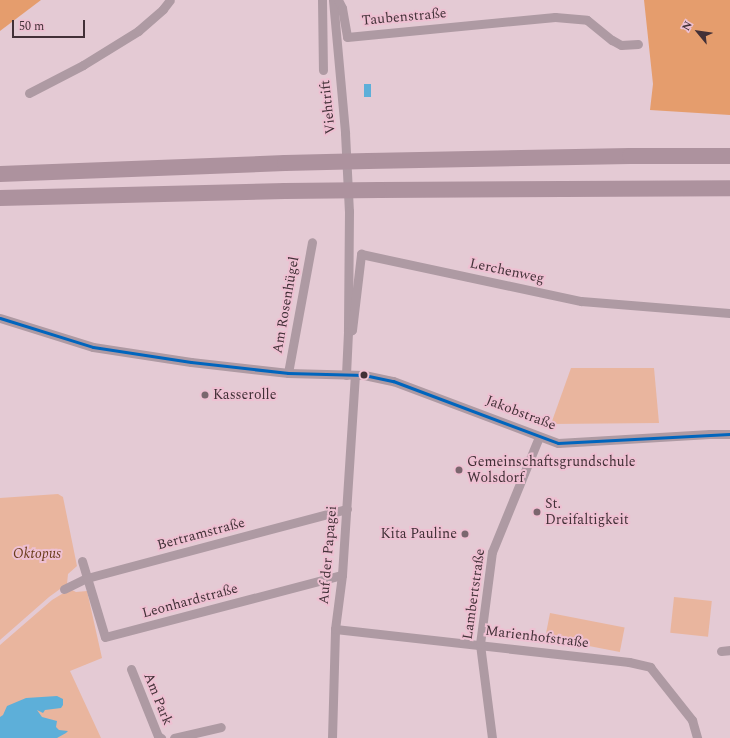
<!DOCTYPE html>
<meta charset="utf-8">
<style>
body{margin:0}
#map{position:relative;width:730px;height:738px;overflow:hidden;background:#e4cad4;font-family:Spectral,serif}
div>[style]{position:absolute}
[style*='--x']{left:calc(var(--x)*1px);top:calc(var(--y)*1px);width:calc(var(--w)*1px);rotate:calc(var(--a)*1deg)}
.green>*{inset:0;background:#e9b59e;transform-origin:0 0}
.forest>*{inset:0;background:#e59d6d}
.water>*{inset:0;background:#5dafd9;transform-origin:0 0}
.street>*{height:9px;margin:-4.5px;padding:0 4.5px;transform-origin:4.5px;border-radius:4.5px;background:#ae9aa3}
.highway>*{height:16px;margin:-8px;padding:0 8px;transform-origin:8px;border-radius:8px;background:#ad929e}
.highway-bridge>*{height:16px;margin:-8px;padding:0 8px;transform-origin:8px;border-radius:8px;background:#ad929e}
.bus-1>*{height:3px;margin:-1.5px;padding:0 1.5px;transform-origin:1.5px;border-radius:1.5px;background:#0065bd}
.dots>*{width:11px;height:11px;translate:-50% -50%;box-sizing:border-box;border:2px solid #eec0d2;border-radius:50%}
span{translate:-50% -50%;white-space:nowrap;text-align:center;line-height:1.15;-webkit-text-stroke:4px #eec0d2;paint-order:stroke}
.street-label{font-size:14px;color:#423037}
.poi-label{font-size:14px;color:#423037}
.left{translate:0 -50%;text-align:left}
.right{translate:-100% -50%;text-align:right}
.park-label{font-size:14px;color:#693c1b;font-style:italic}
.north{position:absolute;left:678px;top:12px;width:40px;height:40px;-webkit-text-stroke:3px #eec0d2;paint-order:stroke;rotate:299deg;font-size:11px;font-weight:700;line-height:16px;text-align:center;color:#423037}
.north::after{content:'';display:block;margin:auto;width:14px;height:18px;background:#423037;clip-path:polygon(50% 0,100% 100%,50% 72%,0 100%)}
.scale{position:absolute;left:12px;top:20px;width:73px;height:18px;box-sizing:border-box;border:2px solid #423037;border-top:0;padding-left:5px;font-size:12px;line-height:14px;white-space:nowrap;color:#423037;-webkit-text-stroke:3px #eec0d2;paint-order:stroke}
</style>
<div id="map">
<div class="green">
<i style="clip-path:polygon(571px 368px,654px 368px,659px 423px,551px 424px)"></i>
<i style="clip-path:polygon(58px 494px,63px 497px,77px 566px,68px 574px,67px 584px,49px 597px,0 640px,0 498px)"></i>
<i style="clip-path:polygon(70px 589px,76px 592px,87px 591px,102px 658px,70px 671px,101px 738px,0 738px,0 645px,52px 600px)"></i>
<i style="left:674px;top:597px;width:38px;height:36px;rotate:6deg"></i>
<i style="left:550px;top:613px;width:76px;height:25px;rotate:11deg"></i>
</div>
<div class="forest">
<i style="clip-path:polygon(0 0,41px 0,0 31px)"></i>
<i style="clip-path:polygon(644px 0,730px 0,730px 115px,650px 110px,653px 84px)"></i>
</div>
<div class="water">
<i style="left:364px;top:84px;width:7px;height:13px"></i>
<i style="clip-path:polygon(57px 696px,63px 699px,63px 705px,61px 708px,45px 710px,43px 713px,37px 710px,42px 717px,57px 721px,56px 727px,59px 730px,68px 731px,66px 733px,57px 738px,0 738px,0 717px,3px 715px,7px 706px,26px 698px)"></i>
</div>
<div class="street">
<i style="--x:322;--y:0;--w:70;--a:89.2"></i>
<i style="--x:333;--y:0;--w:134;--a:84.8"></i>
<i style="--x:345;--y:133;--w:78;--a:87.1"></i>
<i style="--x:349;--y:211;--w:121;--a:90.5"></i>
<i style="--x:348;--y:332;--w:43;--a:92.7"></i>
<i style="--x:338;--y:0;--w:9;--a:63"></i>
<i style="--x:342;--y:8;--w:29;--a:80"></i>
<i style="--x:347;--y:37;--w:209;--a:-5.5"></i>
<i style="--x:555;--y:17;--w:32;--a:5"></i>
<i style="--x:587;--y:20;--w:32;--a:39"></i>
<i style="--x:612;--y:40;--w:10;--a:29"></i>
<i style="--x:621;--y:45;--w:17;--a:-3"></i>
<i style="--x:29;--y:93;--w:61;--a:-27.4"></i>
<i style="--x:83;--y:65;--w:65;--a:-31.7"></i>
<i style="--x:138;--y:31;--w:33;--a:-41"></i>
<i style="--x:163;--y:9;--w:11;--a:-52"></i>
<i style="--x:0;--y:318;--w:97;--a:17.3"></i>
<i style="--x:93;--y:347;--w:99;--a:8.7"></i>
<i style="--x:191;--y:362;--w:98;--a:6.5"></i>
<i style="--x:288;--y:373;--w:76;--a:1.5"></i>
<i style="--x:364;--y:375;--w:30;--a:12"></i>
<i style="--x:393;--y:381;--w:176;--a:20.6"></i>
<i style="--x:558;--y:443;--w:152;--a:-3.4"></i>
<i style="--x:710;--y:434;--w:20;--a:0"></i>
<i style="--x:348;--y:332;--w:4;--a:-27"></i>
<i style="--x:352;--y:330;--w:77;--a:-83.2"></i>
<i style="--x:361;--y:254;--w:225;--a:12.1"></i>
<i style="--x:581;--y:301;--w:149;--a:4.6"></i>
<i style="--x:288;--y:373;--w:133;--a:-79.6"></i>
<i style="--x:82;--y:561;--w:79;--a:73.2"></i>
<i style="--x:105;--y:637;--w:245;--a:-14.7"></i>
<i style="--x:64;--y:589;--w:25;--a:-26"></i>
<i style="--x:87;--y:578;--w:269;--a:-14.9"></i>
<i style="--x:335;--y:629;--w:296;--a:6.4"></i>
<i style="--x:629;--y:662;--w:22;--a:13"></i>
<i style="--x:650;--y:667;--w:68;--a:51.6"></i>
<i style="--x:692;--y:720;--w:19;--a:74"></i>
<i style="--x:721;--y:651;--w:9;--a:-6"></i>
<i style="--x:131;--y:669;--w:72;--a:68.1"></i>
<i style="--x:158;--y:736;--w:4;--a:34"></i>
<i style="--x:174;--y:738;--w:48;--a:-13.2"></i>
<i style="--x:332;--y:738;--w:109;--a:-88.4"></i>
<i style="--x:335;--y:629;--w:54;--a:-82.6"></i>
<i style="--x:342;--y:575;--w:199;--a:-86.3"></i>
<i style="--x:492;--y:738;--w:95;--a:-97.3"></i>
<i style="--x:480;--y:644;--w:93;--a:-82.6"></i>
<i style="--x:492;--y:552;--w:124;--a:-67.8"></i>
</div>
<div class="highway">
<i style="--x:368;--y:161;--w:262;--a:-1.1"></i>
<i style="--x:630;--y:156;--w:100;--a:0"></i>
<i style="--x:0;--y:174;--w:285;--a:-2.2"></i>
<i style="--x:379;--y:190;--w:351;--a:-0.3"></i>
<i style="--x:0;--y:198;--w:285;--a:-1.4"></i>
</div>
<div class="highway-bridge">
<i style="--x:285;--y:163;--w:83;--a:-1.4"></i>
<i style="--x:285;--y:191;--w:94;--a:-0.6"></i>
</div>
<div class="bus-1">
<i style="--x:0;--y:318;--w:97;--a:17.3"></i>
<i style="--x:93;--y:347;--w:99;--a:8.7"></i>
<i style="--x:191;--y:362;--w:98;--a:6.5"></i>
<i style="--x:288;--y:373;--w:76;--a:1.5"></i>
<i style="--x:364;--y:375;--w:30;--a:12"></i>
<i style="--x:393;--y:381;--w:176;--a:20.6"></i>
<i style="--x:558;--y:443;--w:172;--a:-3"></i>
</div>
<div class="dots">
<i style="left:364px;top:375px;background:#423037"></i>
<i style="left:205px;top:395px;background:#7b666e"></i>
<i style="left:459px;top:470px;background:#7b666e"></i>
<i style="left:537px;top:512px;background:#7b666e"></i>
<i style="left:465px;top:534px;background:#7b666e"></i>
</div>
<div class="street-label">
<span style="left:404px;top:17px;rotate:-5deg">Taubenstraße</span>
<span style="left:328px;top:107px;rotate:-96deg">Viehtrift</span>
<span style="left:507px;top:271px;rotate:12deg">Lerchenweg</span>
<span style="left:286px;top:305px;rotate:-80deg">Am Rosenhügel</span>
<span style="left:521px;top:413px;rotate:21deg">Jakobstraße</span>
<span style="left:201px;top:534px;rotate:-15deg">Bertramstraße</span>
<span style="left:328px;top:555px;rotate:-85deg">Auf der Papagei</span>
<span style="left:474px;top:594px;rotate:-82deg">Lambertstraße</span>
<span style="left:190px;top:601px;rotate:-15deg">Leonhardstraße</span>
<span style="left:537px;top:637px;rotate:7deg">Marienhofstraße</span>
<span style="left:158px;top:699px;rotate:68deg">Am Park</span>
</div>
<div class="poi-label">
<span class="left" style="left:213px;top:395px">Kasserolle</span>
<span class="left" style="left:467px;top:470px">Gemeinschaftsgrundschule<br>Wolsdorf</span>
<span class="left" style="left:545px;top:512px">St.<br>Dreifaltigkeit</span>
<span class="right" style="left:457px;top:534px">Kita Pauline</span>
</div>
<div class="park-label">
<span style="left:37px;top:554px">Oktopus</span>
</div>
<div class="north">N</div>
<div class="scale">50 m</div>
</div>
